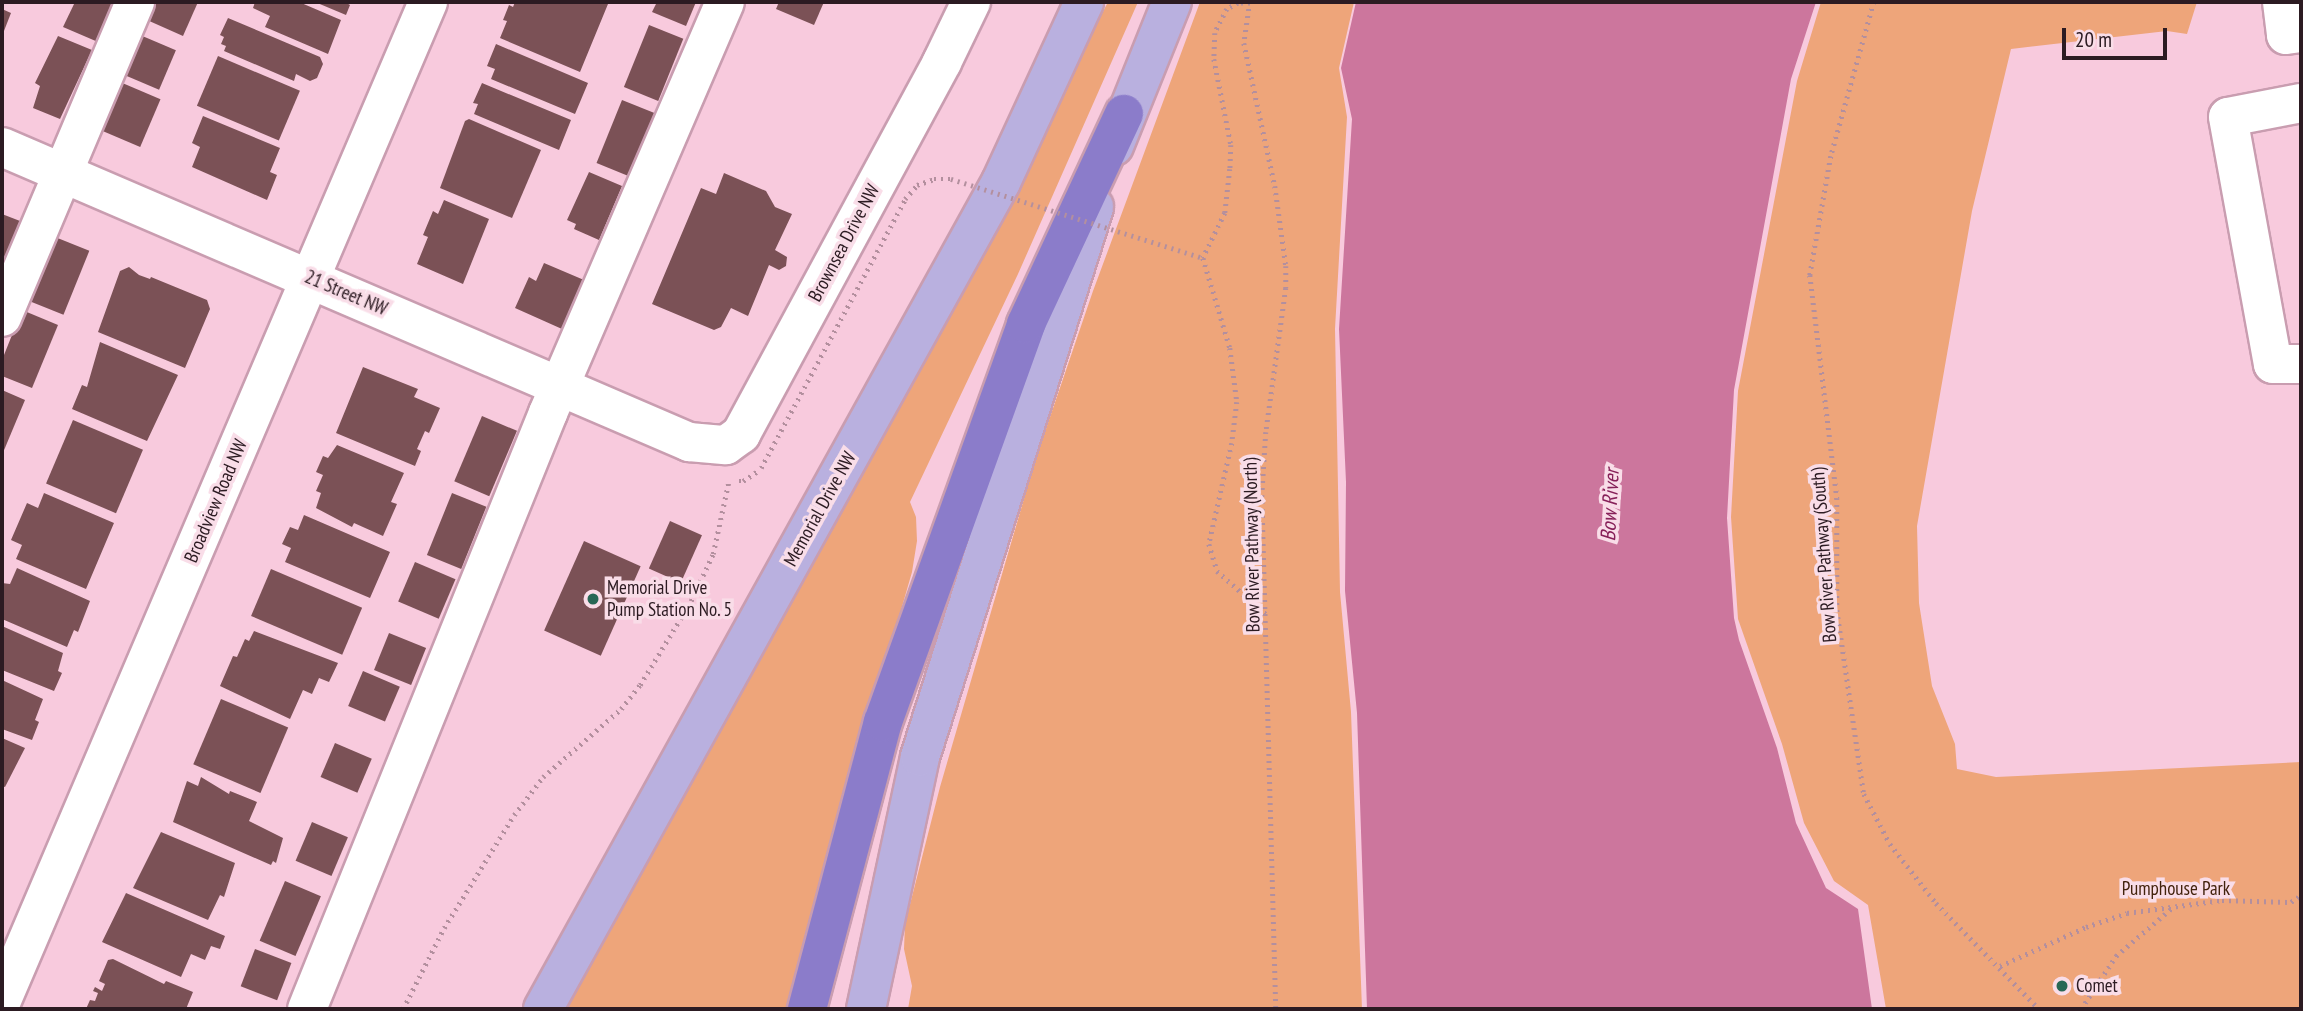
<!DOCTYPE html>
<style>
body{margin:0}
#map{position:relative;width:2303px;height:1011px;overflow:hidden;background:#f8cadd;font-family:"PT Sans Narrow",sans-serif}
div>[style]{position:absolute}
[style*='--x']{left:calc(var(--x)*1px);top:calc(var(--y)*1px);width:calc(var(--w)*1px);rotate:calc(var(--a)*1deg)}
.green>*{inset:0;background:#eea57a}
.water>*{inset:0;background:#cc769d}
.building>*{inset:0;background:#7b5156;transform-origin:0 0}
.path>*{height:4.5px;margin-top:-2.25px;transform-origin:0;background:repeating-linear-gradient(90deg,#b38f9e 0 2px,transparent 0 7px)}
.roads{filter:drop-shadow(2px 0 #c99db0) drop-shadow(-2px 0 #c99db0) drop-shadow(0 2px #c99db0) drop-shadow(0 -2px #c99db0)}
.minor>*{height:38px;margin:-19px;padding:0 19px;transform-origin:19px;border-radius:19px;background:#fff}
.major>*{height:38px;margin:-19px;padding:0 19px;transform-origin:19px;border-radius:19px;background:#b9b0df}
.highway>*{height:38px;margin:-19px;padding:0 19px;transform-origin:19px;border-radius:19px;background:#8b7cca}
.path-bridge>*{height:4.5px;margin-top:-2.25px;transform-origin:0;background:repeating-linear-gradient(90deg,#b38f9e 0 2px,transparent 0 7px)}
.dots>*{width:19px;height:19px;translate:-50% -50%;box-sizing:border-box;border:4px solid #f9dde8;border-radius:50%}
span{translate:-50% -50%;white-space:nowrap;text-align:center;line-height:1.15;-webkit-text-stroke:7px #f9dde8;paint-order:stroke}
.street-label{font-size:19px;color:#2c1b22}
.poi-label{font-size:19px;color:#2c1b22}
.left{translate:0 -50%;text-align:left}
.park-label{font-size:19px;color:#42220d}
.water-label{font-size:21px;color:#872159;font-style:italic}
.frame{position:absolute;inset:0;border:4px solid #2c1b22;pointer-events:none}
.scale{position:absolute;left:2062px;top:28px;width:105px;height:32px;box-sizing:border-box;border:4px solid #2c1b22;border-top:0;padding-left:9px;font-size:21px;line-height:24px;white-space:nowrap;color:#2c1b22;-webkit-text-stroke:5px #f9dde8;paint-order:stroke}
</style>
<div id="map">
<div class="green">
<i style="clip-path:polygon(1108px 2px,1138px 2px,1018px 274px,910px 502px,916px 517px,917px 541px,912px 572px,786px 1009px,558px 1009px,1055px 104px)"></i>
<i style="clip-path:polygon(1200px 2px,1354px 2px,1339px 68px,1347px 117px,1335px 329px,1340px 592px,1351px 712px,1362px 1009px,908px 1009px,912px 986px,904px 949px,905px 924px,940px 787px,1035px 461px,1093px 291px)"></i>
<i style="clip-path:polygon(1821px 2px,2197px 2px,2187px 34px,2167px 31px,2011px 49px,1972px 211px,1917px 526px,1919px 603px,1932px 686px,1955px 744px,1957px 769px,1996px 777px,2301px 762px,2301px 1009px,1886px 1009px,1868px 905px,1834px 881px,1804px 823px,1782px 744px,1738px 619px,1731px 517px,1738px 391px,1797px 81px)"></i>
</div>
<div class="water">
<i style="clip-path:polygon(1356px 2px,1816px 2px,1791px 79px,1734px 390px,1727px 518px,1734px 618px,1739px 640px,1777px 748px,1796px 823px,1826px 888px,1858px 909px,1872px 1009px,1367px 1009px,1357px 713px,1345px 591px,1346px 482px,1339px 329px,1352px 119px,1341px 68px)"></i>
</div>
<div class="building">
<i style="clip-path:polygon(75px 2px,116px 2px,98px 42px,63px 27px)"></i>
<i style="clip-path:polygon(155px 2px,198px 2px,183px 36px,147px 20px)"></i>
<i style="clip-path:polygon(255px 2px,299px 2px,341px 20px,328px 54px,265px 27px,270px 16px,253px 8px)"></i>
<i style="clip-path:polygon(315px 2px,345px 2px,350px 5px,346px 15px)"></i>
<i style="clip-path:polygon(515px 2px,608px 4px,580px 72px,500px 38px,507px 21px,503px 20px,509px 5px,513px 7px)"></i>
<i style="clip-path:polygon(657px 2px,696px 2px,686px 26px,652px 12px)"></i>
<i style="clip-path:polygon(779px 2px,824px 2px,814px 25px,776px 9px)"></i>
<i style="clip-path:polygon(2px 9px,11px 13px,2px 36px)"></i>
<i style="clip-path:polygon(228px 18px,320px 57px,323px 64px,317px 78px,310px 81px,296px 74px,294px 81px,224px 51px,226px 46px,221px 44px,224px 37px,220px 35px)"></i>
<i style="left:649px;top:25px;width:37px;height:67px;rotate:22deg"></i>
<i style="left:140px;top:35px;width:39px;height:43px;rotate:23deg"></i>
<i style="clip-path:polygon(58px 36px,92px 50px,60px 119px,33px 108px,40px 86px,35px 83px)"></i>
<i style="clip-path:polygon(496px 44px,588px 83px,575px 114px,491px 79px,495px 69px,487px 66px)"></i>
<i style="left:218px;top:56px;width:89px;height:54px;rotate:23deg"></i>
<i style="left:120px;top:82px;width:44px;height:52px;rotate:23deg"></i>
<i style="clip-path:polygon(482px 83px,571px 120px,559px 150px,474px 114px,478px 104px,473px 103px)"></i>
<i style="left:622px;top:100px;width:35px;height:68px;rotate:22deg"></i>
<i style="clip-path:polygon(203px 116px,280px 148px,270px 172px,277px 175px,267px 200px,192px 167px,200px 147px,192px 143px)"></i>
<i style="clip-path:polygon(469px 119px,541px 150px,512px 218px,440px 188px,465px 121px)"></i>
<i style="clip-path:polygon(589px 172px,622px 186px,599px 240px,574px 229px,576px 224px,567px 220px)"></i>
<i style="clip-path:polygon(724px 173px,766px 191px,775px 207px,792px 214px,775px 250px,787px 257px,786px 266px,779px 270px,769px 265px,748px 316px,731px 308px,721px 327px,714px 330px,652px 304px,701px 188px,716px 194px)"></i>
<i style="clip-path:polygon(444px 200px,489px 219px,463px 284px,417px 264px,428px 237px,423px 235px,433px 211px,438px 214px)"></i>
<i style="clip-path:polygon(2px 214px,20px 221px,2px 264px)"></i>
<i style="left:55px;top:237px;width:37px;height:69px;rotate:22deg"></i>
<i style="clip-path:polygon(544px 263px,584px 280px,562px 329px,515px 308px,529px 277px,536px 281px)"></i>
<i style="clip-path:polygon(129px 267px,139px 275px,150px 279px,151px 277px,207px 300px,210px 309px,185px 368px,98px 332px,120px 271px)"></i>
<i style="clip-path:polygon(22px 310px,58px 325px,32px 388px,2px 376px,2px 360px)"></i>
<i style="clip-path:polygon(100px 342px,178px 375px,147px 441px,72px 409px,82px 385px,87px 387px)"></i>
<i style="clip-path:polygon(363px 367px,418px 389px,414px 397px,440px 408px,429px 433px,425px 431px,417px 449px,421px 451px,415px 466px,336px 433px)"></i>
<i style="clip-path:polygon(2px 390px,25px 400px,2px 455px)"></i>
<i style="left:482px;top:416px;width:38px;height:71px;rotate:23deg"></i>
<i style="left:73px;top:420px;width:76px;height:69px;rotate:23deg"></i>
<i style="clip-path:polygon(337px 445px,404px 473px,391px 502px,397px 504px,383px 536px,354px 523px,352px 527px,316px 508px,321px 493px,316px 491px,323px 475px,316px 472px,323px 456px,328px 458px)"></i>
<i style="clip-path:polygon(44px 493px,114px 523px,86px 589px,16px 559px,22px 545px,11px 540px,27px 503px,38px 508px)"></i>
<i style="left:452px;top:493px;width:37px;height:67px;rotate:22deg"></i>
<i style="clip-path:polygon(304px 515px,390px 552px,370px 598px,285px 562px,291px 548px,282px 544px,290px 527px,298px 530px)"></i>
<i style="left:670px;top:521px;width:35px;height:52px;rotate:24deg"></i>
<i style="left:584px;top:541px;width:62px;height:98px;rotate:24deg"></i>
<i style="left:415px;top:562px;width:44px;height:43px;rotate:23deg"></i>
<i style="clip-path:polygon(17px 568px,90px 601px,78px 632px,74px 630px,67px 647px,2px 619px,2px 583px,10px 584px)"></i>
<i style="left:271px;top:569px;width:99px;height:51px;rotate:23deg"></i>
<i style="clip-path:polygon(2px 626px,63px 653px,58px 671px,62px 673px,54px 691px,2px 670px)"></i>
<i style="clip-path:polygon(254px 631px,338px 663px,329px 682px,319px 678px,312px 694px,303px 690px,290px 719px,220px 686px,233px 656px,237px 657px,245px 639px,249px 641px)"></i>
<i style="left:389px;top:633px;width:40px;height:40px;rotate:22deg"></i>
<i style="left:363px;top:671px;width:40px;height:38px;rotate:23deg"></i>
<i style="clip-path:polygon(2px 680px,43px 699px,35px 720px,39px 722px,32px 740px,2px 729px)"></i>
<i style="left:221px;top:699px;width:73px;height:71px;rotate:23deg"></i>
<i style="clip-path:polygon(2px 738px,25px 748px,5px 787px,2px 786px)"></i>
<i style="left:335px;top:743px;width:40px;height:37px;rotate:23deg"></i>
<i style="clip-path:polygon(201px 777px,229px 794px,230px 791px,257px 802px,249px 821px,283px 838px,276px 863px,273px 861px,271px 865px,173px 822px,187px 781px,198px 786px)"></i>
<i style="left:312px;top:822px;width:39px;height:42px;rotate:23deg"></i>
<i style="clip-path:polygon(161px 832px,235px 863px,224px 897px,220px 895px,208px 920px,133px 888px)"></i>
<i style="left:285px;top:881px;width:39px;height:65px;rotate:23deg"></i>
<i style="clip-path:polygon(126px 893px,225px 936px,220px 949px,211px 946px,205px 960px,191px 954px,181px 977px,102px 942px)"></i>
<i style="left:255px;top:949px;width:39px;height:40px;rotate:21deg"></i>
<i style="clip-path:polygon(113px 959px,164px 984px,166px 981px,193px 992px,186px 1009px,86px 1009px,90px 1000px,95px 1001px,98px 993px,93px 991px,95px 987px,102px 991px,105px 984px,99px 981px,108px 960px)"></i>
</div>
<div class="path">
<i style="--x:1250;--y:2;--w:41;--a:98.3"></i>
<i style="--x:1244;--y:43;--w:146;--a:77.8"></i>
<i style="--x:1275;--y:186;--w:81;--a:82.2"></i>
<i style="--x:1286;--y:266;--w:22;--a:90"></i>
<i style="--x:1286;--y:288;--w:145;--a:97.9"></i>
<i style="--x:1266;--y:432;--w:63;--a:93.6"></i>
<i style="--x:1262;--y:495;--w:514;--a:88.44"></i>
<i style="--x:1874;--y:2;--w:160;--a:105.6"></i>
<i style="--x:1831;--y:156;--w:121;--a:100"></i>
<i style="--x:1810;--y:275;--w:225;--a:83.1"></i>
<i style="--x:1837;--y:498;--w:112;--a:90"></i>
<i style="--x:1837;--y:610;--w:186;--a:81.7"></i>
<i style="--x:1864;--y:794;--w:56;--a:62.5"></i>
<i style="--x:1890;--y:844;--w:75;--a:52.1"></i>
<i style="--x:1936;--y:903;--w:148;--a:45.8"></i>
<i style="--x:1250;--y:3;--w:12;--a:180"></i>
<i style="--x:1238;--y:3;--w:13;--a:151"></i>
<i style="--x:1227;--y:9;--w:27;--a:117"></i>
<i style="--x:1215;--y:33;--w:26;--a:92"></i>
<i style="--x:1214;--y:59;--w:88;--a:78.8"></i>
<i style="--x:1231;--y:145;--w:24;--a:92"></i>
<i style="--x:1230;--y:169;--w:44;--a:96.5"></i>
<i style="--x:1225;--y:213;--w:50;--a:116.1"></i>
<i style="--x:1203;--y:258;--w:94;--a:73.3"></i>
<i style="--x:1230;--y:348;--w:54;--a:82.6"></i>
<i style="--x:1237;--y:402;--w:41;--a:97"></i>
<i style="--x:1232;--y:443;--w:104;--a:102.8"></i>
<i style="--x:1209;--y:544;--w:28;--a:73"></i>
<i style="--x:1217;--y:571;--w:65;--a:41.3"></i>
<i style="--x:739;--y:481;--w:4;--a:0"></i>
<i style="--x:743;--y:481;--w:18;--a:-34"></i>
<i style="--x:2000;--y:966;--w:94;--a:-24.4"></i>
<i style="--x:2086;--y:927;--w:43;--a:-18.9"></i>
<i style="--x:2127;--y:913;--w:96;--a:-7.8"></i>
<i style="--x:2222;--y:900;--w:69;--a:1.7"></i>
<i style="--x:2291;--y:902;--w:12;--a:-35"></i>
<i style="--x:403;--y:1009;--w:91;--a:-63.2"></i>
<i style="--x:444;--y:928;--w:133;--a:-58.2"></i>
<i style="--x:514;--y:815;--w:48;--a:-52.7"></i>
<i style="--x:543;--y:777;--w:103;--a:-41.1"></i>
<i style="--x:621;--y:709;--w:31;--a:-52"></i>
<i style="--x:640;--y:685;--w:98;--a:-58.7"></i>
<i style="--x:691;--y:601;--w:52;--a:-64.9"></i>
<i style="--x:713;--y:554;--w:76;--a:-77.8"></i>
<i style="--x:2081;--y:1009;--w:64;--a:-56.6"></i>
<i style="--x:2116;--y:956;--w:75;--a:-40.7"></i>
</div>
<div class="roads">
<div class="minor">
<i style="--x:2282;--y:2;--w:33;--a:83"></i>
<i style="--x:2286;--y:35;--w:15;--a:-8"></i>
<i style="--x:2301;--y:103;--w:74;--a:169.1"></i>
<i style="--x:2228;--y:117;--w:251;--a:79.7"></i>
<i style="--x:2273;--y:364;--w:28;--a:0"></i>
<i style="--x:2;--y:147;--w:748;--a:23.24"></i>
<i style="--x:689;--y:442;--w:37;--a:5"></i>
<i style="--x:726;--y:445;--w:19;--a:-36"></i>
<i style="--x:741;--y:434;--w:423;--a:-61.6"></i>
<i style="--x:942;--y:62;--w:67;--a:-64.2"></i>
<i style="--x:2;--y:317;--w:342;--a:-67.1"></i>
<i style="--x:2;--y:1000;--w:1085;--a:-66.88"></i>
<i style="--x:307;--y:1009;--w:643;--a:-67.98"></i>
<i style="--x:548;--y:413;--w:447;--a:-66.7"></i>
</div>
<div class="major">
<i style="--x:1114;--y:146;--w:155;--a:-68.1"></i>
<i style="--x:543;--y:1009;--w:945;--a:-61.02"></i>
<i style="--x:1001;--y:182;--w:198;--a:-65.2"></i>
<i style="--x:866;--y:1009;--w:258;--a:-77.9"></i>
<i style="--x:920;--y:757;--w:577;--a:-72.44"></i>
</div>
<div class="highway">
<i style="--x:807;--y:1009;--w:297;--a:-75.2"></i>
<i style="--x:883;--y:722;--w:423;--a:-70.2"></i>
<i style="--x:1026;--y:324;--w:232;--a:-65"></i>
</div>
</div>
<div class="path-bridge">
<i style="--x:761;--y:468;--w:305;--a:-61.8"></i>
<i style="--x:905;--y:199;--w:18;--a:-49"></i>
<i style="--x:917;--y:185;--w:18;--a:-19"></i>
<i style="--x:934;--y:179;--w:17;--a:0"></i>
<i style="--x:951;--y:179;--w:264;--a:17.4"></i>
</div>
<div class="dots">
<i style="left:593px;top:599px;background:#286856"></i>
<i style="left:2062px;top:986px;background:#286856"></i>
</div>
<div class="street-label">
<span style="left:844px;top:243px;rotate:-62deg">Brownsea Drive NW</span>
<span style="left:346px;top:293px;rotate:23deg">21 Street NW</span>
<span style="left:216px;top:501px;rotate:-67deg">Broadview Road NW</span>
<span style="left:820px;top:509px;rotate:-61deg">Memorial Drive NW</span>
<span style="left:1252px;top:545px;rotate:-91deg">Bow River Pathway (North)</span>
<span style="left:1824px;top:555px;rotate:-94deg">Bow River Pathway (South)</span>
</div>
<div class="poi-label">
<span class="left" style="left:607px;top:599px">Memorial Drive<br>Pump Station No. 5</span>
<span class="left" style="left:2076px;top:986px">Comet</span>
</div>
<div class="park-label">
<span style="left:2176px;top:889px">Pumphouse Park</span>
</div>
<div class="water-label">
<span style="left:1610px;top:505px;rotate:-87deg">Bow River</span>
</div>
<div class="frame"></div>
<div class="scale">20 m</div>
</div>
